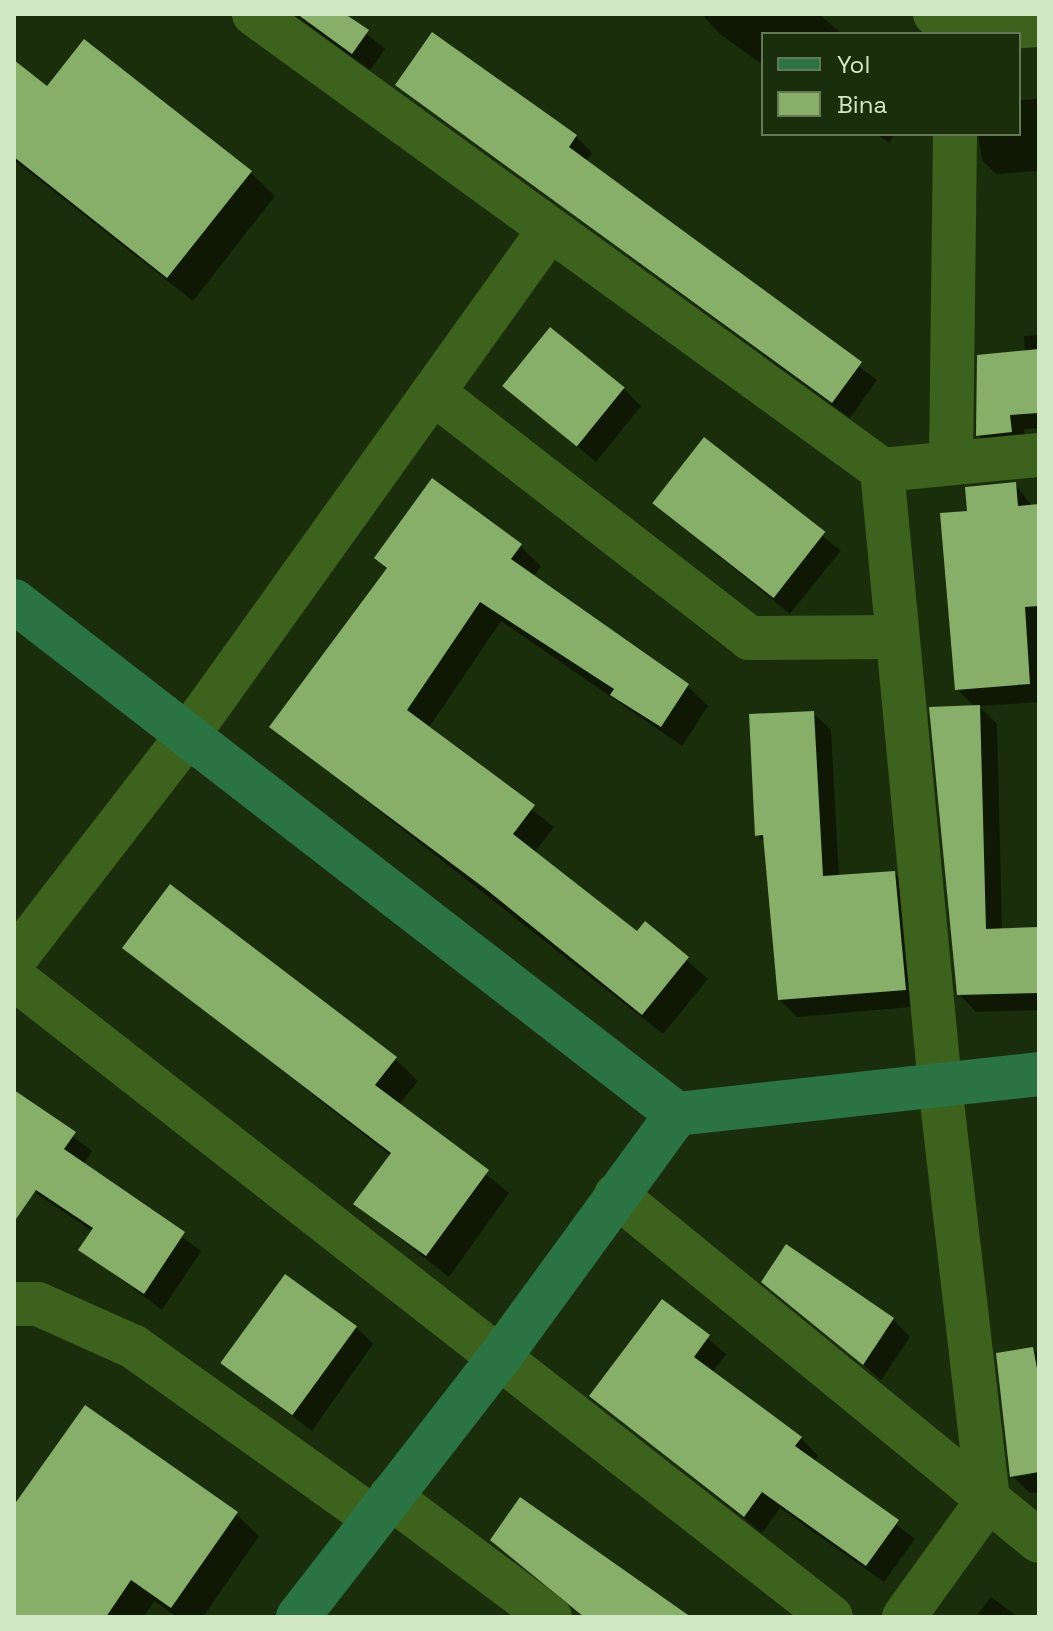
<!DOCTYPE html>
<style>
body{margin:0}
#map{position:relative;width:1053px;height:1631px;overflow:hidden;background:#1b2e0b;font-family:"Space Grotesk",sans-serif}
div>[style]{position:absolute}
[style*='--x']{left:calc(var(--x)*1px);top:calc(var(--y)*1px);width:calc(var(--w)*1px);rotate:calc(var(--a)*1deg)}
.shadow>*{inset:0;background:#0007;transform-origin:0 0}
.building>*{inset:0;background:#87af6a;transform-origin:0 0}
.street>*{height:44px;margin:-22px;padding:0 22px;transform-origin:22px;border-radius:22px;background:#3d621e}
.secondary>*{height:44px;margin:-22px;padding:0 22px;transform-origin:22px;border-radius:22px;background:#2c7343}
span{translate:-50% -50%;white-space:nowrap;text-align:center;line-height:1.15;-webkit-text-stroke:8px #1b2e0b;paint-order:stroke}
.frame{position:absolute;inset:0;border:16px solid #d1e7c4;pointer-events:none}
.legend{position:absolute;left:761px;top:32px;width:260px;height:104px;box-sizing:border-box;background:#1b2e0b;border:2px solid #647855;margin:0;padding:10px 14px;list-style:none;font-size:24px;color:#d1e7c4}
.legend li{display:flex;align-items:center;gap:16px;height:40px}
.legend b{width:40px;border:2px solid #647855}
</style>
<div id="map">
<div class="shadow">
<i style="clip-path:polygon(293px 14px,342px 14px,385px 49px,370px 70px)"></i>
<i style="clip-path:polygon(706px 14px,819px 14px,842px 34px,763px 34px,763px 65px,720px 34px,704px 17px)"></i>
<i style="clip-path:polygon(14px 63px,48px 89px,250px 172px,275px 196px,193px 301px,14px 160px)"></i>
<i style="clip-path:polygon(397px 85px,576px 136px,592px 153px,586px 162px,877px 380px,850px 418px)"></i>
<i style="clip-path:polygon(1039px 99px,1039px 171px,996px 174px,982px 160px,978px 134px,1019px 134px,1019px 100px)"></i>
<i style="clip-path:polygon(876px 134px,895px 134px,889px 143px)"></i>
<i style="clip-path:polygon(1039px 335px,1039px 428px,1024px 429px,1026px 447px,993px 450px,978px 435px,1025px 353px,1024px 336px)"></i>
<i style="clip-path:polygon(505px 386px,624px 389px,641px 406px,596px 462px)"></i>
<i style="left:704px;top:440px;width:176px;height:81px;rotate:39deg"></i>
<i style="clip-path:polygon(1015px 484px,1033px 507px,1039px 506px,1039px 702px,979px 706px,997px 724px,1002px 930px,1039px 929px,1039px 1010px,976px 1012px,959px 994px,975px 707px,957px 689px,969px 512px)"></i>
<i style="clip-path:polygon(520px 546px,541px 566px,533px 577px,687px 686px,708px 706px,682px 746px,501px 621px,428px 729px,554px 827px,534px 853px,638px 934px,646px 924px,708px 979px,663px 1034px,272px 727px,388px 570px,376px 558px)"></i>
<i style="clip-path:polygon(813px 713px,831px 730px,839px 877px,894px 873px,911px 890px,922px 1006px,797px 1017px,779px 999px,766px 843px,757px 835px)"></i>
<i style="clip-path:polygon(124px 947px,395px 1059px,418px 1081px,399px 1105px,509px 1193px,449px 1277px,356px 1204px,391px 1156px)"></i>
<i style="clip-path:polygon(14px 1092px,92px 1151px,83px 1165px,201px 1251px,162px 1310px,80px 1249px,92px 1231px,14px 1178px)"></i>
<i style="clip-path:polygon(764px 1281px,893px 1319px,910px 1337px,881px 1380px)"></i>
<i style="clip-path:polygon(662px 1301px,726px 1354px,712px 1373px,801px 1438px,818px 1456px,814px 1462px,915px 1539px,884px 1582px,780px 1508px,762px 1533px,592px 1396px)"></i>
<i style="clip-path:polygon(356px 1327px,373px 1344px,312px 1431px,224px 1364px)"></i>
<i style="clip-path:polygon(1033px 1349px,1039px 1355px,1039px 1492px,1030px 1493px,1012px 1476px)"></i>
<i style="clip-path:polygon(236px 1514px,259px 1536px,203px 1617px,177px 1617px,154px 1601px,144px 1617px,14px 1617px,14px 1519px)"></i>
<i style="clip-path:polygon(492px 1540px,688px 1617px,584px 1617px)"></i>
<i style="clip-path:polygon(991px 1597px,1018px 1617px,976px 1617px)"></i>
</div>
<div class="building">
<i style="clip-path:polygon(297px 14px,345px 14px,369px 30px,352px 54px)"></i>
<i style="clip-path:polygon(432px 32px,577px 135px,569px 147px,862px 362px,832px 403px,395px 85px)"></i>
<i style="clip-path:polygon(84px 39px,252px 171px,167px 278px,14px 157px,14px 60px,47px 86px)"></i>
<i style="left:550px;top:327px;width:96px;height:76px;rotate:39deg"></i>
<i style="clip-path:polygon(1039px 349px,1039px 413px,1010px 415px,1012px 432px,976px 436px,977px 355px)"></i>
<i style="left:704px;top:437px;width:154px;height:84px;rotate:38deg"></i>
<i style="clip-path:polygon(432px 478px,522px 544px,511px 559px,689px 684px,661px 727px,610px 695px,614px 689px,480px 602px,407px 710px,535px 805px,513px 834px,637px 931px,645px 921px,689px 957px,642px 1015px,487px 890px,269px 727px,387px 568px,374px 558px)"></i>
<i style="clip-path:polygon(1016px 482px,1018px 506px,1039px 504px,1039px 606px,1025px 607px,1030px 684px,955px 690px,940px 513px,967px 511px,965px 487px)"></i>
<i style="clip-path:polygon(980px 705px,986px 929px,1039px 927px,1039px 993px,957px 995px,929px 707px)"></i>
<i style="clip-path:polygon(814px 711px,823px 876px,895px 871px,906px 990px,778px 1000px,763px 835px,755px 836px,749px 714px)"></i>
<i style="clip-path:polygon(170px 884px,397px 1057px,375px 1085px,489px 1170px,426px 1256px,353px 1204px,391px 1153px,122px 948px)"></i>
<i style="clip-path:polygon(14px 1090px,76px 1132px,64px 1149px,185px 1232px,144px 1294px,78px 1250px,93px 1228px,36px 1190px,14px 1222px)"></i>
<i style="clip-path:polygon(786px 1244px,894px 1318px,863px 1365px,761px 1282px)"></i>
<i style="left:285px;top:1274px;width:89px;height:110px;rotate:36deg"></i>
<i style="clip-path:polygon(662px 1299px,710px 1335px,694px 1357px,802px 1437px,795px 1446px,899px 1520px,866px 1566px,762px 1492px,744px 1517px,589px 1396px)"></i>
<i style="clip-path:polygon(1033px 1347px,1039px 1379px,1039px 1472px,1010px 1477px,996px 1353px)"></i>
<i style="clip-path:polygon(85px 1405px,238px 1512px,171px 1608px,131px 1580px,106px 1617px,14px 1617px,14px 1505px)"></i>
<i style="clip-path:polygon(520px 1497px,691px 1617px,584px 1617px,490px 1540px)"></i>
</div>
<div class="street">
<i style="--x:254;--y:14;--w:776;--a:35.98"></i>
<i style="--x:882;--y:470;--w:158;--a:-5.5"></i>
<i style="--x:935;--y:14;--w:26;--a:37"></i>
<i style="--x:956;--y:30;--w:83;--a:-3.4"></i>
<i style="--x:435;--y:394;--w:398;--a:37.8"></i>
<i style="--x:749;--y:638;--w:148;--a:-0.4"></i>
<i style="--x:951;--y:463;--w:329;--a:-89.3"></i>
<i style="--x:882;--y:470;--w:618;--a:84.61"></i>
<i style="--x:940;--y:1085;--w:418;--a:83.4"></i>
<i style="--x:988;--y:1500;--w:144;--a:125.7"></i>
<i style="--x:14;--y:960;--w:284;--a:-52.3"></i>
<i style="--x:188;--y:735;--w:622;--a:-54.42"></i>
<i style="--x:14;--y:978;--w:1037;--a:38.03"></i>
<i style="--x:616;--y:1195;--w:546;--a:39.28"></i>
<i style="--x:14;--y:1304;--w:24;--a:0"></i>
<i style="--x:38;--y:1304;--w:105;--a:24.1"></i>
<i style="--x:134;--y:1347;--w:295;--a:35.5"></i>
<i style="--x:390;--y:1497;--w:200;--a:36.9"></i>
</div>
<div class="secondary">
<i style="--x:14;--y:601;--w:838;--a:37.73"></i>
<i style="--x:298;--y:1617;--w:328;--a:-52.2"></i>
<i style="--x:499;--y:1358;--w:302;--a:-53.9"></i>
<i style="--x:677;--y:1114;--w:364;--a:-6.3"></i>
</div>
<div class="frame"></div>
<ul class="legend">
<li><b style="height:10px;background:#2c7343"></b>Yol</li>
<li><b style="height:22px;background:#87af6a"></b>Bina</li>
</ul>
</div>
